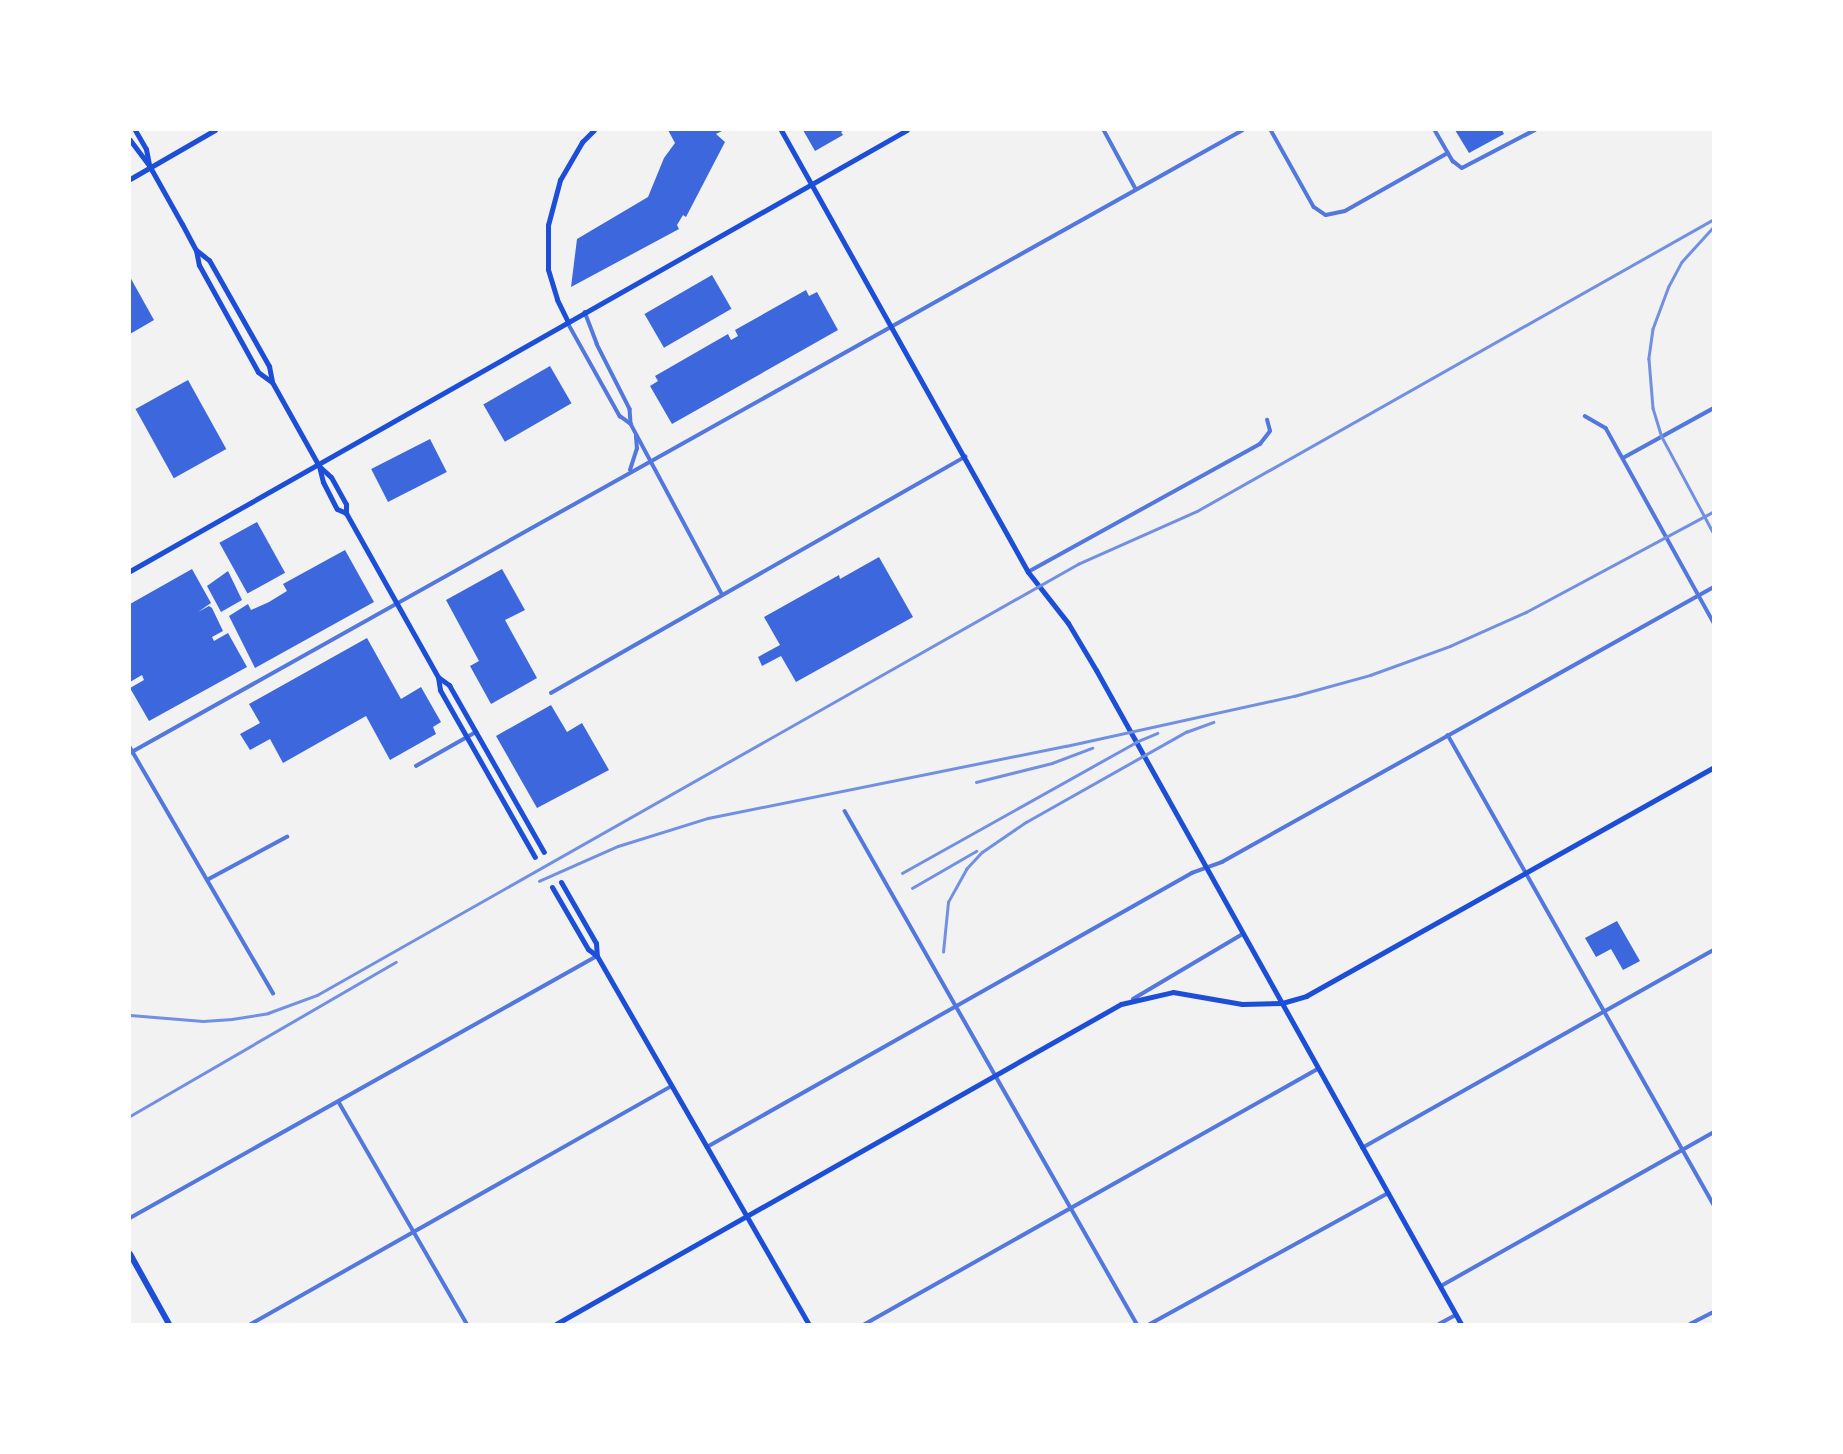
<!DOCTYPE html>
<style>
body{margin:0}
#map{position:relative;width:1843px;height:1454px;overflow:hidden;background:#f2f2f2;font-family:"Roboto Condensed",sans-serif}
div>[style]{position:absolute}
[style*='--x']{left:calc(var(--x)*1px);top:calc(var(--y)*1px);width:calc(var(--w)*1px);rotate:calc(var(--a)*1deg)}
.building>*{inset:0;background:#3d67dc;transform-origin:0 0}
.minor>*{height:3.5px;margin:-1.75px;padding:0 1.75px;transform-origin:1.75px;border-radius:1.75px;background:#5277de}
.secondary>*{height:5px;margin:-2.5px;padding:0 2.5px;transform-origin:2.5px;border-radius:2.5px;background:#1d4ed8}
.primary>*{height:6px;margin:-3px;padding:0 3px;transform-origin:3px;border-radius:3px;background:#1d4ed8}
.rail>*{height:2.5px;margin:-1.25px;padding:0 1.25px;transform-origin:1.25px;border-radius:1.25px;background:#7290e2}
span{translate:-50% -50%;white-space:nowrap;text-align:center;line-height:1.15;-webkit-text-stroke:6px #fff;paint-order:stroke}
.frame{position:absolute;inset:0;border:131px solid #fff;pointer-events:none}
</style>
<div id="map">
<div class="building">
<i style="clip-path:polygon(668px 130px,724px 130px,716px 134px,725px 142px,686px 217px,683px 215px,677px 225px,679px 229px,571px 287px,577px 239px,648px 197px,664px 158px,675px 143px)"></i>
<i style="clip-path:polygon(803px 130px,845px 130px,841px 132px,843px 135px,815px 151px)"></i>
<i style="clip-path:polygon(1455px 130px,1502px 130px,1504px 134px,1469px 153px)"></i>
<i style="left:712px;top:275px;width:39px;height:78px;rotate:60deg"></i>
<i style="clip-path:polygon(130px 277px,154px 320px,130px 334px)"></i>
<i style="clip-path:polygon(806px 290px,809px 296px,817px 292px,838px 330px,672px 424px,650px 386px,658px 381px,655px 376px,728px 334px,731px 340px,738px 336px,735px 330px)"></i>
<i style="left:550px;top:366px;width:43px;height:77px;rotate:60deg"></i>
<i style="left:188px;top:380px;width:79px;height:60px;rotate:61deg"></i>
<i style="left:430px;top:439px;width:37px;height:66px;rotate:63deg"></i>
<i style="left:257px;top:522px;width:58px;height:43px;rotate:61deg"></i>
<i style="clip-path:polygon(345px 550px,374px 602px,255px 668px,229px 616px,248px 604px,251px 610px,269px 602px,287px 591px,283px 584px)"></i>
<i style="clip-path:polygon(879px 557px,913px 617px,796px 682px,781px 656px,762px 666px,758px 657px,780px 645px,764px 617px,839px 575px,840px 579px)"></i>
<i style="clip-path:polygon(192px 569px,211px 603px,198px 612px,209px 606px,212px 608px,223px 631px,212px 637px,214px 641px,228px 633px,247px 667px,149px 721px,130px 688px,144px 680px,142px 675px,130px 682px,130px 604px)"></i>
<i style="clip-path:polygon(502px 569px,525px 610px,505px 620px,537px 678px,491px 704px,470px 666px,479px 661px,446px 600px)"></i>
<i style="clip-path:polygon(228px 571px,242px 600px,221px 612px,207px 586px)"></i>
<i style="clip-path:polygon(367px 638px,401px 699px,421px 687px,441px 722px,433px 727px,436px 734px,390px 760px,366px 716px,283px 763px,270px 739px,250px 750px,240px 734px,260px 723px,249px 704px)"></i>
<i style="clip-path:polygon(551px 705px,567px 732px,582px 723px,609px 770px,537px 808px,496px 736px)"></i>
<i style="clip-path:polygon(1617px 921px,1640px 961px,1623px 970px,1611px 949px,1596px 957px,1585px 938px)"></i>
</div>
<div class="minor">
<i style="--x:1104;--y:130;--w:67;--a:61.5"></i>
<i style="--x:1271;--y:130;--w:88;--a:60.8"></i>
<i style="--x:1314;--y:207;--w:14;--a:34"></i>
<i style="--x:1326;--y:215;--w:19;--a:-12"></i>
<i style="--x:1345;--y:211;--w:118;--a:-29.4"></i>
<i style="--x:1435;--y:130;--w:36;--a:60"></i>
<i style="--x:1453;--y:161;--w:11;--a:38"></i>
<i style="--x:1462;--y:168;--w:82;--a:-27.5"></i>
<i style="--x:585;--y:312;--w:34;--a:69"></i>
<i style="--x:597;--y:344;--w:73;--a:63.1"></i>
<i style="--x:630;--y:409;--w:14;--a:86"></i>
<i style="--x:568;--y:323;--w:107;--a:60.8"></i>
<i style="--x:620;--y:416;--w:14;--a:36"></i>
<i style="--x:631;--y:424;--w:193;--a:61.8"></i>
<i style="--x:1585;--y:416;--w:24;--a:30"></i>
<i style="--x:1606;--y:428;--w:223;--a:61"></i>
<i style="--x:1623;--y:458;--w:104;--a:-28.8"></i>
<i style="--x:630;--y:470;--w:22;--a:-72"></i>
<i style="--x:637;--y:449;--w:12;--a:-95"></i>
<i style="--x:1028;--y:572;--w:265;--a:-28.9"></i>
<i style="--x:1260;--y:444;--w:16;--a:-52"></i>
<i style="--x:1270;--y:431;--w:11;--a:-105"></i>
<i style="--x:551;--y:693;--w:477;--a:-29.7"></i>
<i style="--x:1448;--y:735;--w:540;--a:60.49"></i>
<i style="--x:130;--y:747;--w:285;--a:59.8"></i>
<i style="--x:130;--y:753;--w:1275;--a:-29.24"></i>
<i style="--x:416;--y:766;--w:69;--a:-29.5"></i>
<i style="--x:845;--y:811;--w:590;--a:60.35"></i>
<i style="--x:207;--y:880;--w:91;--a:-28.3"></i>
<i style="--x:1133;--y:999;--w:128;--a:-30.6"></i>
<i style="--x:339;--y:1102;--w:256;--a:60"></i>
<i style="--x:707;--y:1147;--w:557;--a:-29.46"></i>
<i style="--x:1192;--y:873;--w:32;--a:-20"></i>
<i style="--x:1222;--y:862;--w:564;--a:-29.2"></i>
<i style="--x:1362;--y:1148;--w:404;--a:-29.4"></i>
<i style="--x:130;--y:1218;--w:535;--a:-29.29"></i>
<i style="--x:1441;--y:1286;--w:313;--a:-29.4"></i>
<i style="--x:251;--y:1324;--w:483;--a:-29.5"></i>
<i style="--x:865;--y:1324;--w:520;--a:-29.38"></i>
<i style="--x:1150;--y:1324;--w:272;--a:-28.8"></i>
<i style="--x:1439;--y:1324;--w:19;--a:-28"></i>
<i style="--x:1690;--y:1324;--w:27;--a:-27"></i>
</div>
<div class="secondary">
<i style="--x:135;--y:130;--w:22;--a:60"></i>
<i style="--x:146;--y:149;--w:15;--a:79"></i>
<i style="--x:781;--y:130;--w:506;--a:60.8"></i>
<i style="--x:1028;--y:572;--w:65;--a:51.9"></i>
<i style="--x:1068;--y:623;--w:55;--a:59.2"></i>
<i style="--x:1096;--y:670;--w:749;--a:60.83"></i>
<i style="--x:130;--y:140;--w:34;--a:53"></i>
<i style="--x:150;--y:167;--w:65;--a:60.7"></i>
<i style="--x:182;--y:224;--w:30;--a:62"></i>
<i style="--x:196;--y:250;--w:15;--a:79"></i>
<i style="--x:199;--y:265;--w:122;--a:61.1"></i>
<i style="--x:258;--y:372;--w:17;--a:36"></i>
<i style="--x:130;--y:179;--w:98;--a:-30"></i>
<i style="--x:196;--y:250;--w:16;--a:38"></i>
<i style="--x:209;--y:260;--w:122;--a:60.5"></i>
<i style="--x:269;--y:366;--w:16;--a:79"></i>
<i style="--x:272;--y:382;--w:96;--a:60.8"></i>
<i style="--x:319;--y:466;--w:16;--a:43"></i>
<i style="--x:331;--y:477;--w:31;--a:61"></i>
<i style="--x:346;--y:504;--w:9;--a:90"></i>
<i style="--x:346;--y:513;--w:188;--a:60.7"></i>
<i style="--x:438;--y:677;--w:13;--a:81"></i>
<i style="--x:440;--y:690;--w:192;--a:60.4"></i>
<i style="--x:568;--y:322;--w:25;--a:-116"></i>
<i style="--x:557;--y:299;--w:31;--a:-107"></i>
<i style="--x:548;--y:269;--w:44;--a:-90"></i>
<i style="--x:548;--y:225;--w:47;--a:-75.1"></i>
<i style="--x:560;--y:180;--w:44;--a:-59.9"></i>
<i style="--x:582;--y:142;--w:17;--a:-45"></i>
<i style="--x:319;--y:466;--w:16;--a:76"></i>
<i style="--x:323;--y:482;--w:30;--a:63"></i>
<i style="--x:337;--y:509;--w:10;--a:24"></i>
<i style="--x:130;--y:571;--w:893;--a:-29.58"></i>
<i style="--x:438;--y:677;--w:14;--a:36"></i>
<i style="--x:449;--y:685;--w:192;--a:60.4"></i>
<i style="--x:561;--y:882;--w:70;--a:60.2"></i>
<i style="--x:596;--y:943;--w:13;--a:86"></i>
<i style="--x:597;--y:956;--w:425;--a:60.1"></i>
<i style="--x:552;--y:887;--w:72;--a:59.9"></i>
<i style="--x:588;--y:949;--w:11;--a:38"></i>
<i style="--x:556;--y:1324;--w:649;--a:-29.53"></i>
<i style="--x:1121;--y:1004;--w:53;--a:-13"></i>
<i style="--x:1173;--y:992;--w:70;--a:9.9"></i>
<i style="--x:1242;--y:1004;--w:40;--a:-1.4"></i>
<i style="--x:1282;--y:1003;--w:25;--a:-16"></i>
<i style="--x:1306;--y:996;--w:468;--a:-29.3"></i>
</div>
<div class="primary">
<i style="--x:130;--y:1254;--w:80;--a:60.9"></i>
</div>
<div class="rail">
<i style="--x:1714;--y:227;--w:47;--a:132.4"></i>
<i style="--x:1682;--y:262;--w:27;--a:118"></i>
<i style="--x:1669;--y:286;--w:46;--a:110.4"></i>
<i style="--x:1653;--y:329;--w:30;--a:98"></i>
<i style="--x:1649;--y:359;--w:49;--a:85.3"></i>
<i style="--x:1653;--y:408;--w:30;--a:73"></i>
<i style="--x:1662;--y:437;--w:110;--a:61.8"></i>
<i style="--x:976;--y:782;--w:78;--a:-14"></i>
<i style="--x:1052;--y:763;--w:43;--a:-20.6"></i>
<i style="--x:902;--y:873;--w:268;--a:-29.2"></i>
<i style="--x:1136;--y:742;--w:23;--a:-23"></i>
<i style="--x:539;--y:881;--w:86;--a:-23.9"></i>
<i style="--x:618;--y:846;--w:94;--a:-17.3"></i>
<i style="--x:708;--y:818;--w:365;--a:-11.4"></i>
<i style="--x:1066;--y:746;--w:233;--a:-12.4"></i>
<i style="--x:1294;--y:696;--w:79;--a:-15.4"></i>
<i style="--x:1370;--y:675;--w:85;--a:-19.9"></i>
<i style="--x:1450;--y:646;--w:83;--a:-24.1"></i>
<i style="--x:1526;--y:612;--w:213;--a:-28.2"></i>
<i style="--x:912;--y:888;--w:74;--a:-30"></i>
<i style="--x:943;--y:952;--w:50;--a:-84.3"></i>
<i style="--x:948;--y:902;--w:38;--a:-61"></i>
<i style="--x:966;--y:869;--w:23;--a:-47"></i>
<i style="--x:982;--y:852;--w:53;--a:-34.3"></i>
<i style="--x:1026;--y:822;--w:184;--a:-29.4"></i>
<i style="--x:1186;--y:732;--w:29;--a:-20"></i>
<i style="--x:130;--y:1015;--w:73;--a:4.7"></i>
<i style="--x:203;--y:1021;--w:29;--a:-4"></i>
<i style="--x:232;--y:1019;--w:36;--a:-9"></i>
<i style="--x:268;--y:1013;--w:52;--a:-20.2"></i>
<i style="--x:317;--y:995;--w:875;--a:-29.53"></i>
<i style="--x:1078;--y:564;--w:130;--a:-24"></i>
<i style="--x:1197;--y:511;--w:594;--a:-29.46"></i>
<i style="--x:130;--y:1116;--w:307;--a:-30.1"></i>
</div>
<div class="frame"></div>
</div>
